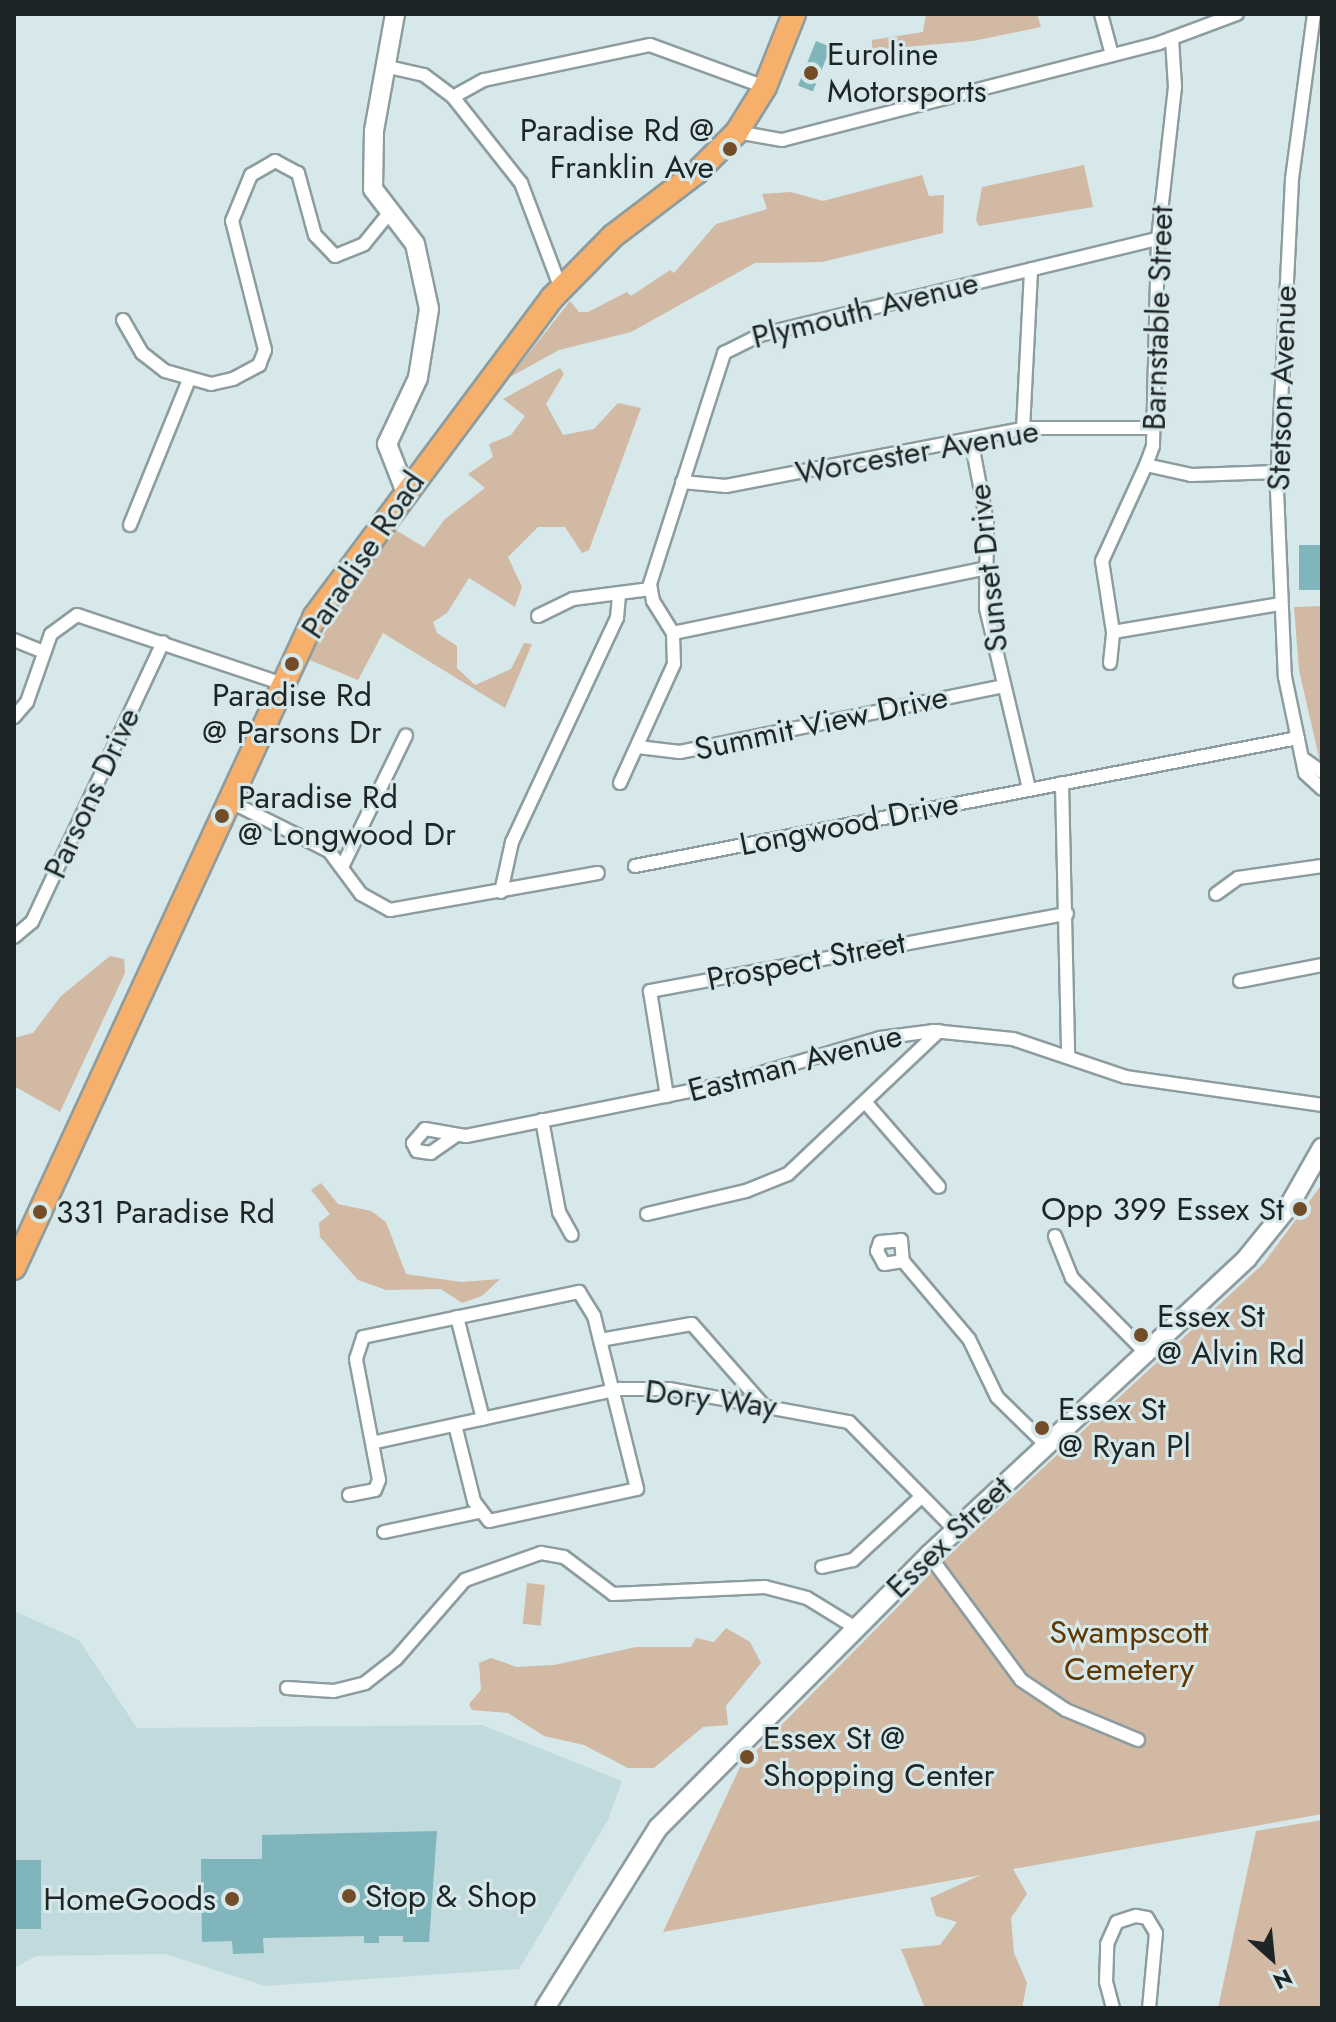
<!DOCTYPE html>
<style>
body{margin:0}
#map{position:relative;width:1336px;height:2022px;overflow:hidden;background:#d6e8ea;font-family:Jost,sans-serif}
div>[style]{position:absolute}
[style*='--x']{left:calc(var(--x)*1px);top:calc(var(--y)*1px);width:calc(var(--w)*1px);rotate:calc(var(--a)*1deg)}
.built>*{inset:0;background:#c0dade}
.green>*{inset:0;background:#d1b9a4;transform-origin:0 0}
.building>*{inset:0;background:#81b5bc;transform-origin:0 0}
.roads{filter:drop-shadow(2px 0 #8d9d9f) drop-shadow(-2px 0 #8d9d9f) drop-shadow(0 2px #8d9d9f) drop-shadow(0 -2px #8d9d9f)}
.street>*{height:12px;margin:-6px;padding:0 6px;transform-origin:6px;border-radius:6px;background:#fff}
.secondary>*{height:18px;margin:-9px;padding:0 9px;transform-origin:9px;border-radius:9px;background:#fff}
.highway>*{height:22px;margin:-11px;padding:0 11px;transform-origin:11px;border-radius:11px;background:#f6b06c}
.dots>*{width:22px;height:22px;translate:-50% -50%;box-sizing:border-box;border:4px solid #d6e8ea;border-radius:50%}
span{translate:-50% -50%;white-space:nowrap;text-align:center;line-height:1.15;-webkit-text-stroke:6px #d6e8ea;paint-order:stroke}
.poi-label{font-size:32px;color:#1e2526}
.left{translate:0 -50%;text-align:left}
.right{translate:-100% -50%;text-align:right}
.street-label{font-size:32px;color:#1e2526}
.park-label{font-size:32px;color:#603600}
.frame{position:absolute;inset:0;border:16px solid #1e2526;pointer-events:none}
.north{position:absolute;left:1232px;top:1918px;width:80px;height:80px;-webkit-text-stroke:6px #d6e8ea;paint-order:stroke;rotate:153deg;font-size:22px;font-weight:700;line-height:32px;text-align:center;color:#1e2526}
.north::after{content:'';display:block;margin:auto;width:28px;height:36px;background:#1e2526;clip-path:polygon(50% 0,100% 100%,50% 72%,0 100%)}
</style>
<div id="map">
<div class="built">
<i style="clip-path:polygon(14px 1611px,79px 1640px,137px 1728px,482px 1725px,622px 1781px,608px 1820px,519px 1969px,265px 1986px,165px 1954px,36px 1956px,14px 1968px)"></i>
</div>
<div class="green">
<i style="clip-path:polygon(926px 14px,1037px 14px,1041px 27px,973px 41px,872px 50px,872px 40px,923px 32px)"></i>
<i style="clip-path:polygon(1084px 165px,1093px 207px,979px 226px,976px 220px,982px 187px)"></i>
<i style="clip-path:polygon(922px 175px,929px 196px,944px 195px,943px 233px,822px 262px,755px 263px,631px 332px,559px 350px,510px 377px,570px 301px,579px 312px,588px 312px,627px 292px,631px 296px,670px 270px,674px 273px,716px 224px,767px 209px,762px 194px,791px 192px,823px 201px)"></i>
<i style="clip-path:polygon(560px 368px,564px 374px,546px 404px,563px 435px,594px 429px,618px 403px,641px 408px,589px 550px,582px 553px,565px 527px,538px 527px,508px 557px,522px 587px,515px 607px,469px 578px,447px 613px,433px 622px,437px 633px,457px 646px,457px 668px,475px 685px,511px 669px,524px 643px,532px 644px,505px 708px,383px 633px,358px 680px,307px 659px,394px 529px,424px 547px,445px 519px,485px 488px,468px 474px,493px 457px,489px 444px,511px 435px,525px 416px,503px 399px)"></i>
<i style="clip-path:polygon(1322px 606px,1322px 761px,1320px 762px,1299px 670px,1294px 607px)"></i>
<i style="clip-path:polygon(110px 956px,124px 959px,125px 973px,60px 1112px,14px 1086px,14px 1038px,33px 1033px,61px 996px)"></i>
<i style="clip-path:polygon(321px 1183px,338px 1204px,371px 1211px,386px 1222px,406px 1274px,461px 1282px,500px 1279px,482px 1296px,462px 1303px,441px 1289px,386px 1290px,358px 1280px,320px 1237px,319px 1223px,330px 1214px,311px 1190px)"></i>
<i style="clip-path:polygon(1322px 1184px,1322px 1814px,1013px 1869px,1027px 1894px,1011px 1918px,1014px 1953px,1027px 1983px,1022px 2008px,925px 2008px,901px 1949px,940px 1945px,957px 1922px,936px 1916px,930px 1898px,981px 1875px,663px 1932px,740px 1767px,946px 1558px,1264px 1263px)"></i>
<i style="left:527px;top:1583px;width:18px;height:41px;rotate:6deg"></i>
<i style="clip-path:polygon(726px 1628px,750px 1642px,761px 1663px,726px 1706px,728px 1725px,703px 1727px,654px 1768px,628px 1768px,584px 1745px,544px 1736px,508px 1713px,472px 1710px,469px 1704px,481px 1690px,479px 1663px,491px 1658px,517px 1667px,554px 1665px,636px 1647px,691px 1647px,696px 1638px,714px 1642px)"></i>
<i style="clip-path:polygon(1322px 1820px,1322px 2008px,1218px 2008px,1256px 1831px)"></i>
</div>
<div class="building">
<i style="left:816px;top:41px;width:16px;height:48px;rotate:22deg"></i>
<i style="left:1322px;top:545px;width:45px;height:23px;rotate:90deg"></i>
<i style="clip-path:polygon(437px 1831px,429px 1942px,403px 1942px,403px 1936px,379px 1936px,379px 1943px,364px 1943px,364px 1936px,263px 1938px,264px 1953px,233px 1954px,232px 1941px,202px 1942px,201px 1859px,262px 1859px,262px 1835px)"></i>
<i style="left:14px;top:1860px;width:27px;height:69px"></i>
</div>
<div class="roads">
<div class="street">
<i style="--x:1101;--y:14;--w:42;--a:75"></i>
<i style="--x:1314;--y:14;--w:166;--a:97.6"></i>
<i style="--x:1292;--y:179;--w:311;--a:92.8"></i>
<i style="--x:1277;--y:490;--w:187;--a:87.6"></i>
<i style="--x:1285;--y:677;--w:98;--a:78.2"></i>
<i style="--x:1305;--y:773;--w:23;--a:43"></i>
<i style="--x:1172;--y:39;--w:48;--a:86.4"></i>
<i style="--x:1175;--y:87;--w:153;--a:96.4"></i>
<i style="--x:1158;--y:239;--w:207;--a:91.4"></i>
<i style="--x:1153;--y:446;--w:20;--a:110"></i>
<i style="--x:1146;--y:465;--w:46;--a:12.5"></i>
<i style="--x:1191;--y:475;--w:87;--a:-2"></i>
<i style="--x:384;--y:66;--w:41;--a:12.7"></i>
<i style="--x:424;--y:75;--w:36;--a:37"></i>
<i style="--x:453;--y:97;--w:35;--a:-29"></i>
<i style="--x:484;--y:80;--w:170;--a:-11.9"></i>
<i style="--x:650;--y:45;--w:122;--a:20.1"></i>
<i style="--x:453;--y:97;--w:110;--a:51.7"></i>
<i style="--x:521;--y:183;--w:113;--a:69.3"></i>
<i style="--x:737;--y:132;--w:46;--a:10.1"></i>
<i style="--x:782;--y:140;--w:389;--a:-14.4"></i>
<i style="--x:1159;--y:43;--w:83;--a:-20.4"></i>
<i style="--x:123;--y:320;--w:38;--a:60"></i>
<i style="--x:142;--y:353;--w:29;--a:38"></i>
<i style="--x:165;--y:371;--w:48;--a:15.8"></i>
<i style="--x:211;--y:384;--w:23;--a:-13"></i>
<i style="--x:233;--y:379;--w:30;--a:-28"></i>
<i style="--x:259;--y:365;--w:16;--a:-68"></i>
<i style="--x:265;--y:350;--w:133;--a:-104.3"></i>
<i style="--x:232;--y:221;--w:50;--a:-67.6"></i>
<i style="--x:251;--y:175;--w:28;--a:-30"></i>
<i style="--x:275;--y:161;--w:26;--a:28"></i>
<i style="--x:298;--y:173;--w:64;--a:74.7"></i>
<i style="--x:315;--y:235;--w:29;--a:46"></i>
<i style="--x:335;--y:256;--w:31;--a:-22"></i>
<i style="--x:364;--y:244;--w:40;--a:-51"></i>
<i style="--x:1023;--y:429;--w:160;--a:-87.1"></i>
<i style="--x:971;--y:439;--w:86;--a:79.2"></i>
<i style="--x:987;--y:523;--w:85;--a:90.7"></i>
<i style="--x:986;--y:608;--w:186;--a:76.6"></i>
<i style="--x:682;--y:482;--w:44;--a:5.2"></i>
<i style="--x:726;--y:486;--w:307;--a:-10.9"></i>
<i style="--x:1027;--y:428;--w:126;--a:0"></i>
<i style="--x:130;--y:525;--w:157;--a:-67.9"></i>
<i style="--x:538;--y:616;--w:39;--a:-26"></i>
<i style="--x:573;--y:599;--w:78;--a:-7.4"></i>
<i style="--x:1113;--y:632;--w:170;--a:-9.5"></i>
<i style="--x:673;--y:633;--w:320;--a:-11.7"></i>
<i style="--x:14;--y:640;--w:32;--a:22"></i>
<i style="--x:1110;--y:663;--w:31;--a:-84"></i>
<i style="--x:1113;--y:632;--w:72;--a:-98.8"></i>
<i style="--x:1102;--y:561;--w:106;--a:-65.4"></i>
<i style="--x:14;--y:717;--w:20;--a:-49"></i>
<i style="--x:27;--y:702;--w:72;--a:-70.6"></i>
<i style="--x:51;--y:634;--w:32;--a:-36"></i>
<i style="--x:77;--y:615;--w:217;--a:18.5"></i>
<i style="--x:638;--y:747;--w:42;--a:6.8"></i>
<i style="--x:680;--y:752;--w:330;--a:-11.5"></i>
<i style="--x:1305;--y:760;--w:21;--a:35"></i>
<i style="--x:620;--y:783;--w:131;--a:-65.6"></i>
<i style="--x:674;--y:664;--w:31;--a:-92"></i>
<i style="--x:673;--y:633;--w:38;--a:-122"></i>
<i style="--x:653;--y:601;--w:17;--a:-100"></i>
<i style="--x:650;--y:584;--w:243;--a:-72.2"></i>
<i style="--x:724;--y:353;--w:40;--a:-26.6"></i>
<i style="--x:760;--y:335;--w:409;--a:-13.6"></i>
<i style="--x:1062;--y:783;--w:274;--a:88.7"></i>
<i style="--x:229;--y:801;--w:112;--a:26.6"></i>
<i style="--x:329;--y:851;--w:54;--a:53.3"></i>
<i style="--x:361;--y:894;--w:33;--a:29"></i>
<i style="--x:390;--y:910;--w:211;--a:-10.1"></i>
<i style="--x:343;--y:865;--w:144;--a:-64.1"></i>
<i style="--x:635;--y:866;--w:675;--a:-10.93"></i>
<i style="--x:501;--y:892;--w:51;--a:-77.6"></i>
<i style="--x:512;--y:842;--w:247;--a:-64.9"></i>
<i style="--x:617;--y:618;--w:23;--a:-85"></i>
<i style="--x:1216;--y:894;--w:27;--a:-36"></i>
<i style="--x:1238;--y:878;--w:85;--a:-8.1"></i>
<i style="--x:14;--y:937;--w:23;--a:-40"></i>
<i style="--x:32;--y:922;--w:309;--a:-64.9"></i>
<i style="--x:1240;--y:981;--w:84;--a:-11"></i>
<i style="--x:667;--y:1096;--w:106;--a:-99.2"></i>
<i style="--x:650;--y:991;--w:424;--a:-10.5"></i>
<i style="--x:866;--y:1103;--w:111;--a:49"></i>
<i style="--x:542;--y:1120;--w:94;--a:79.5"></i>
<i style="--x:559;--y:1212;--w:26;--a:61"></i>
<i style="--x:455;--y:1136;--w:29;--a:145"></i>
<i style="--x:431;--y:1153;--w:14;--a:-172"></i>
<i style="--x:417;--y:1151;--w:9;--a:-117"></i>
<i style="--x:413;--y:1143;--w:18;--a:-49"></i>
<i style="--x:425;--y:1129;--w:42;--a:9.7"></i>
<i style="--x:466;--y:1136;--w:263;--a:-11.4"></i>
<i style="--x:724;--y:1084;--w:163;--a:-16.4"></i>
<i style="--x:880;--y:1038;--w:53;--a:-7.5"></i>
<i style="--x:933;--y:1031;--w:80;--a:5.7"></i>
<i style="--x:1013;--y:1039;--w:119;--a:18.6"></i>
<i style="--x:1126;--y:1077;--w:198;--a:8.1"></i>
<i style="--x:647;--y:1214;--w:102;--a:-13.1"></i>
<i style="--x:746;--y:1191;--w:45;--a:-22"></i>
<i style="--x:788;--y:1174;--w:208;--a:-43.4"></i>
<i style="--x:1055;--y:1236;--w:45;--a:68"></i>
<i style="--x:1072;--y:1278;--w:105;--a:45.4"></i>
<i style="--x:903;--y:1261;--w:19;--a:171"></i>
<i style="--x:884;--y:1264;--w:15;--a:-118"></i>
<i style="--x:877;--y:1251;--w:9;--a:-72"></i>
<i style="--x:880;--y:1242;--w:21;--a:-5"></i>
<i style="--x:901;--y:1240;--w:21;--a:85"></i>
<i style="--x:903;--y:1261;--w:102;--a:49.8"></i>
<i style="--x:969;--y:1339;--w:64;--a:64.2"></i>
<i style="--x:997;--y:1397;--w:69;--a:44.4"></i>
<i style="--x:457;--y:1317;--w:105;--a:75.7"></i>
<i style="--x:600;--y:1340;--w:93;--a:-9.9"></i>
<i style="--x:692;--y:1324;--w:111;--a:48.7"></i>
<i style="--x:376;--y:1442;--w:250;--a:-12.3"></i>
<i style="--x:620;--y:1389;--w:49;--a:0"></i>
<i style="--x:669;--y:1389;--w:183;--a:10.4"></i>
<i style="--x:849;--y:1422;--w:151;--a:45.5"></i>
<i style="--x:349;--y:1495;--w:26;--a:-11"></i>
<i style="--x:375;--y:1490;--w:11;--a:-68"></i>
<i style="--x:379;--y:1480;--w:123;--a:-100.8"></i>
<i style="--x:356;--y:1359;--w:23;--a:-72"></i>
<i style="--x:363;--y:1337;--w:221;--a:-11.8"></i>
<i style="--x:579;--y:1292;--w:28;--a:58"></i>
<i style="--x:594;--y:1316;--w:178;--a:76"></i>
<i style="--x:637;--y:1489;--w:151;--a:167.8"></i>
<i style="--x:489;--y:1521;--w:25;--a:-127"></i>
<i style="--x:474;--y:1501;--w:78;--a:-104"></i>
<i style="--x:384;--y:1532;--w:96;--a:-12"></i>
<i style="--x:929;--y:1555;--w:155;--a:53.6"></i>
<i style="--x:1021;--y:1680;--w:54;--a:33.7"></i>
<i style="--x:1066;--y:1710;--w:78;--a:22.6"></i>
<i style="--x:822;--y:1567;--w:32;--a:-13"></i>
<i style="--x:853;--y:1560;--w:93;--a:-42.8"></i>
<i style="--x:287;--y:1688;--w:47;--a:3.7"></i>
<i style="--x:334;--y:1691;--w:32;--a:-14"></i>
<i style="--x:365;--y:1683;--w:39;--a:-38"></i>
<i style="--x:396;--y:1659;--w:105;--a:-48.9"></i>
<i style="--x:465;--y:1580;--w:81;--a:-19.6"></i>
<i style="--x:541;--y:1553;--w:23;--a:10"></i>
<i style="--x:564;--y:1557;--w:61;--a:37.1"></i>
<i style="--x:613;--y:1594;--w:152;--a:-2.6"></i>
<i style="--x:765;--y:1587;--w:43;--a:14.7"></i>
<i style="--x:807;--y:1598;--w:57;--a:31.5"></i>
<i style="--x:1113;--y:2008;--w:27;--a:-105"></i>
<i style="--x:1106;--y:1982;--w:38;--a:-88"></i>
<i style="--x:1107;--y:1944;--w:24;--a:-66"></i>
<i style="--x:1117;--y:1922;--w:20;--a:-18"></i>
<i style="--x:1136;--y:1916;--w:11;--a:10"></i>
<i style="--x:1147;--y:1918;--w:17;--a:59"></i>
<i style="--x:1156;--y:1933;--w:75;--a:95.3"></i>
</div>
<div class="secondary">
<i style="--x:395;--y:14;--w:119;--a:100.2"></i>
<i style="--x:374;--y:131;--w:58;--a:91"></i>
<i style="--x:373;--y:189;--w:69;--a:52.6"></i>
<i style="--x:415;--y:244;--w:66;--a:77.8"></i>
<i style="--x:429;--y:309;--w:70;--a:99.1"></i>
<i style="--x:418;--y:378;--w:73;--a:115.2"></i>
<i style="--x:387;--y:444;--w:49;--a:68.6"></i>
<i style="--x:545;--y:2008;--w:213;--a:-57.9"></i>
<i style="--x:658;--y:1828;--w:385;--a:-45.2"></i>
<i style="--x:929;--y:1555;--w:435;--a:-43"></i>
<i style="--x:1247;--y:1258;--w:67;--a:-51.1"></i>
<i style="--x:1289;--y:1206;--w:67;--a:-60.4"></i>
</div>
<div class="highway">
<i style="--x:14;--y:1268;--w:718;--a:-65.22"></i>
<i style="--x:315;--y:616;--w:397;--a:-53.3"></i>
<i style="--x:552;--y:298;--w:87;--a:-45.5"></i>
<i style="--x:613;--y:236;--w:106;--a:-37.3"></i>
<i style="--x:697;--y:172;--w:57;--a:-45"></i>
<i style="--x:737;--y:132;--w:53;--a:-58.1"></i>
<i style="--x:765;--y:87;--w:79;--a:-68.3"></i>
</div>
</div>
<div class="dots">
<i style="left:811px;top:73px;background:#724d28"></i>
<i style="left:730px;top:149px;background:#724d28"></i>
<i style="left:292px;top:664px;background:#724d28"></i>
<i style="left:222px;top:816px;background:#724d28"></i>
<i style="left:1300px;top:1209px;background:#724d28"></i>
<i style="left:40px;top:1212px;background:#724d28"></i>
<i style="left:1141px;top:1335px;background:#724d28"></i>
<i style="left:1042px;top:1428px;background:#724d28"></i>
<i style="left:747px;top:1757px;background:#724d28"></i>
<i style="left:349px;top:1896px;background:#724d28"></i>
<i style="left:232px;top:1899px;background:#724d28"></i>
</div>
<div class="poi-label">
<span class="left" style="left:827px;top:73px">Euroline<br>Motorsports</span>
<span class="right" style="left:714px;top:149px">Paradise Rd @<br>Franklin Ave</span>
<span style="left:292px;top:714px">Paradise Rd<br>@ Parsons Dr</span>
<span class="left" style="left:238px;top:816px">Paradise Rd<br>@ Longwood Dr</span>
<span class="right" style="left:1284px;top:1209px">Opp 399 Essex St</span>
<span class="left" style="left:56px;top:1212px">331 Paradise Rd</span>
<span class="left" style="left:1157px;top:1335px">Essex St<br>@ Alvin Rd</span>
<span class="left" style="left:1058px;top:1428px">Essex St<br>@ Ryan Pl</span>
<span class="left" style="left:763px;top:1757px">Essex St @<br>Shopping Center</span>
<span class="left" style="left:365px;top:1896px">Stop &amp; Shop</span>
<span class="right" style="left:216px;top:1899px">HomeGoods</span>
</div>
<div class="street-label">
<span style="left:865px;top:310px;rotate:-14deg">Plymouth Avenue</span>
<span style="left:1158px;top:318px;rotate:-88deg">Barnstable Street</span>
<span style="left:1282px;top:388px;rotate:-88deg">Stetson Avenue</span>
<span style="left:917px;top:452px;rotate:-10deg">Worcester Avenue</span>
<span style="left:363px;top:555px;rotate:-56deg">Paradise Road</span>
<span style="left:988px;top:568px;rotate:-96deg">Sunset Drive</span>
<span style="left:821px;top:723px;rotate:-12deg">Summit View Drive</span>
<span style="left:92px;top:793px;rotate:-65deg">Parsons Drive</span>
<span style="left:849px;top:824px;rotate:-11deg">Longwood Drive</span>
<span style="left:806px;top:961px;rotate:-11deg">Prospect Street</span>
<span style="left:795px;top:1063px;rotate:-15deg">Eastman Avenue</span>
<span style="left:711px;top:1399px;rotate:7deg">Dory Way</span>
<span style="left:949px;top:1537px;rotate:-44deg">Essex Street</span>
</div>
<div class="park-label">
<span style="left:1129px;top:1651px">Swampscott<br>Cemetery</span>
</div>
<div class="frame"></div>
<div class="north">N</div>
</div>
